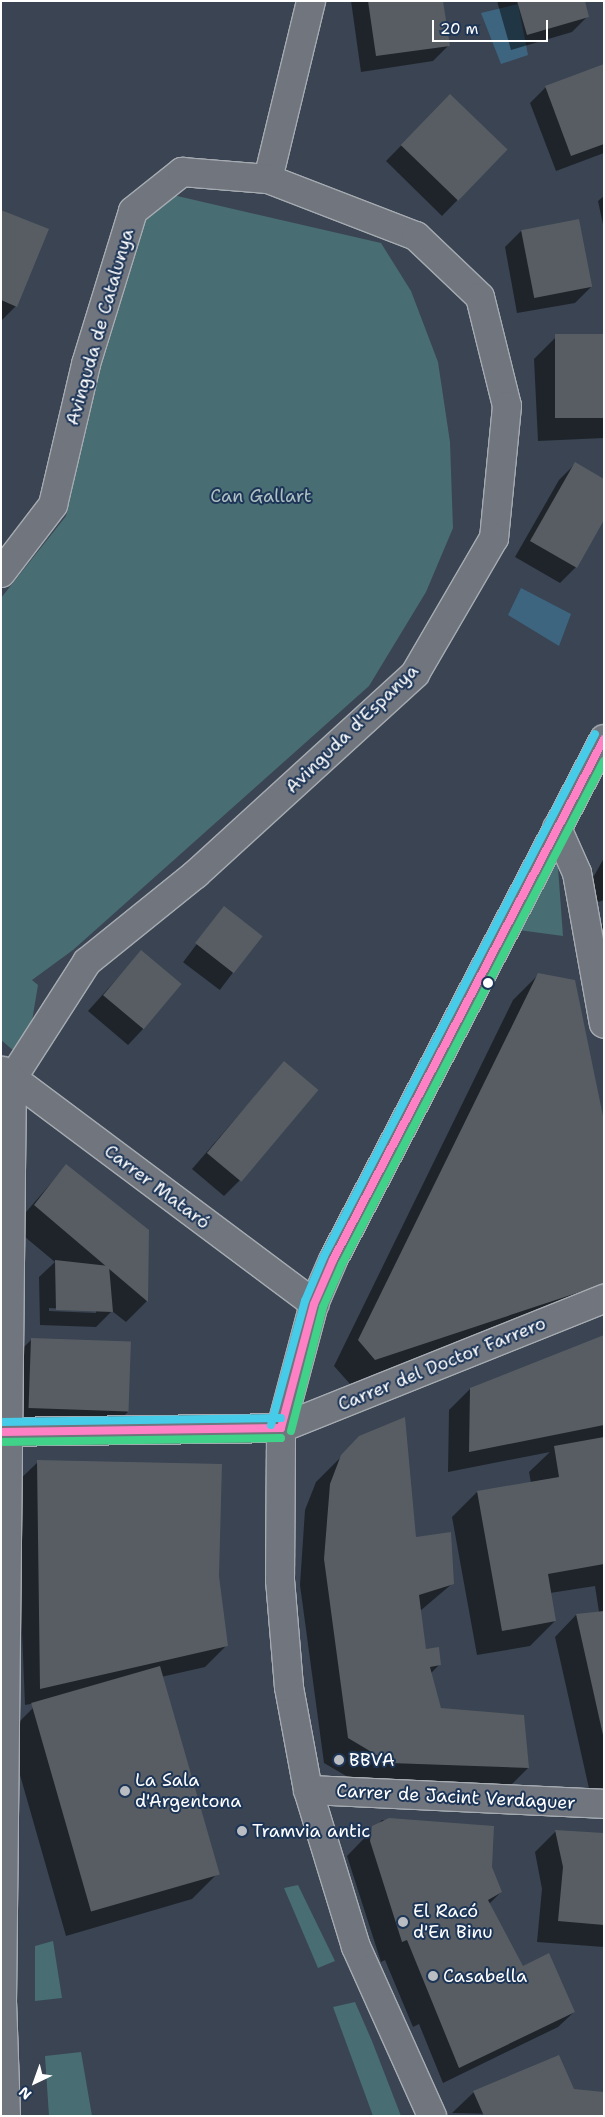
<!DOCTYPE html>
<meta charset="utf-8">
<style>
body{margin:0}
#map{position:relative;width:605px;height:2117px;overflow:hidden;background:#3a4452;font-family:"Shantell Sans",sans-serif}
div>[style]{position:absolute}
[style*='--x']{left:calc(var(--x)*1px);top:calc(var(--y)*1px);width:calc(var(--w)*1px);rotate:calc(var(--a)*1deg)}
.green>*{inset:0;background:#486d72}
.water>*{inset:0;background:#3d6580}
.shadow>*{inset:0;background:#0007;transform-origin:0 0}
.building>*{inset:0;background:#585d63;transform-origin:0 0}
.roads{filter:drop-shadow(1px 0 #a6abb1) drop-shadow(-1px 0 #a6abb1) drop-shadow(0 1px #a6abb1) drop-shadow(0 -1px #a6abb1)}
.minor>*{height:28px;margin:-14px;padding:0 14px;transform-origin:14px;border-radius:14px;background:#70757e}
.bus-1>*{height:8px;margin:-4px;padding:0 4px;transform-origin:4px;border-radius:4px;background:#ff80c5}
.bus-2>*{height:8px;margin:-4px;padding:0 4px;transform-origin:4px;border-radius:4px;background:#40d288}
.bus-3>*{height:8px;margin:-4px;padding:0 4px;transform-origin:4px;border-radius:4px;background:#46cce9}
.dots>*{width:14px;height:14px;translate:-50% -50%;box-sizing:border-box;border:2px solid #1d3557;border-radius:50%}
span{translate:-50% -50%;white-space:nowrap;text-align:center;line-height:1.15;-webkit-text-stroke:4px #1d3557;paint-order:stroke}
.street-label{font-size:18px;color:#fff}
.park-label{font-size:18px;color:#aec0c2}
.poi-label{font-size:18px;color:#fff}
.left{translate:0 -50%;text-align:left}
.frame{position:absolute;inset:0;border:2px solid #fff;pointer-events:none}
.north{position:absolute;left:10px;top:2057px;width:50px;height:50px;-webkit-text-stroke:4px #1d3557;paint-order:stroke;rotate:222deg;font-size:14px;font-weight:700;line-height:20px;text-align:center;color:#fff}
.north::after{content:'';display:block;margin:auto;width:18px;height:22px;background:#fff;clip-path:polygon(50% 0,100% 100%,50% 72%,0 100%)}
.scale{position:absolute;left:432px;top:20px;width:116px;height:22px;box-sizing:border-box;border:2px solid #fff;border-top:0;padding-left:6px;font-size:15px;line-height:18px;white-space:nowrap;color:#fff;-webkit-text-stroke:4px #1d3557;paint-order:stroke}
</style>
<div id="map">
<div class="green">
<i style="clip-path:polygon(173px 195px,381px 243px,411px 291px,438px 362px,450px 442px,453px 528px,426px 592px,369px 686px,73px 950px,32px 980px,38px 985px,29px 1039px,21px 1057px,1px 1040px,1px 598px,66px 516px,133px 211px)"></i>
<i style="clip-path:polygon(556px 840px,563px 936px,511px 929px)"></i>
<i style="clip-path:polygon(298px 1885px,335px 1961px,318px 1968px,284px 1888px)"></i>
<i style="clip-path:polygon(53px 1941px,62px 1998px,35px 2001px,35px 1946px)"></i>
<i style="clip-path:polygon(355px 2002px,372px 2041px,401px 2116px,373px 2116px,333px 2007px)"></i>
<i style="clip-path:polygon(81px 2052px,92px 2116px,49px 2116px,45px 2056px)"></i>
</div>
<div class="water">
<i style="clip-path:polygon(518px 4px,528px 55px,501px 64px,481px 13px)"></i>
<i style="clip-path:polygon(521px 588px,571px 614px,559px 646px,508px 615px)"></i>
</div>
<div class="shadow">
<i style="clip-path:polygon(442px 1px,449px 45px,433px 61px,361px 72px,351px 1px)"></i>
<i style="clip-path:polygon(497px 1px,583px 1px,588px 16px,572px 32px,511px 50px)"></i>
<i style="clip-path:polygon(604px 65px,604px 153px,556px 171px,530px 103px,546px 87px)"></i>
<i style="clip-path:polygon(434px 112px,506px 150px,442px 216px,386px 161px)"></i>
<i style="clip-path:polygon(604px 196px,604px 229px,598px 201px)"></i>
<i style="clip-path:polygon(1px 211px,16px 306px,1px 321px)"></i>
<i style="clip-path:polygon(521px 231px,591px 287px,575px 303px,517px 313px,505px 247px)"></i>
<i style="clip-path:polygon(604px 336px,604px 438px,538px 441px,534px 359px,556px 337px)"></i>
<i style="clip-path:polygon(575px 464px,576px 567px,560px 583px,515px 557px,559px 480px)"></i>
<i style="clip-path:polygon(604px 858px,604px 900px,587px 906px,585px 892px)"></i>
<i style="left:224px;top:908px;width:46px;height:68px;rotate:37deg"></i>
<i style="clip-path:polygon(604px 924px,604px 996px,593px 934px)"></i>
<i style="clip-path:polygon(141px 952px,143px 1029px,128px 1045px,88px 1011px)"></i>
<i style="clip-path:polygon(538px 975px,604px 1127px,604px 1300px,350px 1384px,334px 1366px,513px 1000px)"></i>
<i style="clip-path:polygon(284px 1063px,240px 1180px,224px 1196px,192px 1169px)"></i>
<i style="clip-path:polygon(evenodd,66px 1166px,148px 1231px,147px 1301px,126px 1322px,112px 1311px,96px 1327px,40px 1325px,39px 1277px,55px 1262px,13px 1227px,66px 1166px,49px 1308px,96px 1310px,96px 1313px,49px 1311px,49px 1308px)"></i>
<i style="clip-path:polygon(604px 1337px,604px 1794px,590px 1793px,555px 1637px,576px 1615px,599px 1612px,595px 1586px,550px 1593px,555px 1621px,530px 1646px,477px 1655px,452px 1517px,477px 1492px,531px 1483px,529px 1472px,550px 1452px,448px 1472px,449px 1410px,470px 1389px)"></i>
<i style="clip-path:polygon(32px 1339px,128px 1412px,106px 1433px,7px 1429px,10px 1361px)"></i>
<i style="clip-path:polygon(360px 1438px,415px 1538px,453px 1583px,420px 1611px,425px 1650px,440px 1664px,430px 1674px,440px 1709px,528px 1768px,503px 1793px,365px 1787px,324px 1763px,300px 1585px,305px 1510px,316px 1482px)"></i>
<i style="clip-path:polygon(38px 1462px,218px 1576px,227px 1645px,205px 1667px,161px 1677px,217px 1874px,192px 1899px,66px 1936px,8px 1733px,33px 1708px,68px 1697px,25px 1705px,16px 1483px)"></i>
<i style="clip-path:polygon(382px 1820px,492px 1827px,491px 1867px,501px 1892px,489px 1904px,522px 1967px,574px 2012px,558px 2027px,443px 2083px,419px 2024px,413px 2027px,385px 1960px,381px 1962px,347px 1856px)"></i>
<i style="clip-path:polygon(556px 1831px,604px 1835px,604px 1947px,537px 1942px,542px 1889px,535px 1852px)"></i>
<i style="clip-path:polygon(573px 2091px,604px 2116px,452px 2113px,474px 2092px)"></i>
</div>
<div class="building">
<i style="clip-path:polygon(368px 1px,443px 1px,450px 46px,376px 56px)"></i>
<i style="clip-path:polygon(517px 1px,585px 1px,589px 17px,527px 35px)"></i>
<i style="clip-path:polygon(604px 64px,604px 144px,571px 156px,545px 86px)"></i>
<i style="left:450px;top:94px;width:80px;height:71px;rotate:44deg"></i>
<i style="clip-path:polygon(1px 210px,49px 229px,17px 307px,1px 300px)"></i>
<i style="left:579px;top:219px;width:69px;height:59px;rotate:79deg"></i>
<i style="left:604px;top:334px;width:84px;height:49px;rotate:90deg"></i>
<i style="clip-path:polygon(575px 462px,604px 479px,604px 520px,577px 568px,530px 541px)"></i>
<i style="left:224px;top:906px;width:49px;height:47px;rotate:38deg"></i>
<i style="left:141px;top:950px;width:53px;height:59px;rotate:40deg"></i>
<i style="clip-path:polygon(538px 973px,575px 980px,604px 1121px,604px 1284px,375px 1360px,358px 1340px)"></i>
<i style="left:284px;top:1061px;width:45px;height:120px;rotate:40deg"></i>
<i style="clip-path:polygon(66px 1164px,149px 1230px,148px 1302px,34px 1205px)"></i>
<i style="clip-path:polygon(55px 1260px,109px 1266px,113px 1312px,56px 1310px)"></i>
<i style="clip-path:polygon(604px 1335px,604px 1425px,469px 1452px,470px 1388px)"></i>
<i style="left:31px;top:1338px;width:100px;height:70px;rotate:2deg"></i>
<i style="clip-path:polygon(405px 1417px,416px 1537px,451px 1532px,454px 1584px,419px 1595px,426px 1649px,439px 1647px,441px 1665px,430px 1667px,441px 1708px,524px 1715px,529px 1768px,390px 1763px,348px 1738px,324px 1559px,330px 1484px,341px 1455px,359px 1436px)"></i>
<i style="clip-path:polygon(604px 1437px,604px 1564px,548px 1574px,556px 1621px,502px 1631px,477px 1491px,559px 1477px,554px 1446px)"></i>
<i style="clip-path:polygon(37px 1460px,222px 1464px,219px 1576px,228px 1646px,40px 1689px)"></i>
<i style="clip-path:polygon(604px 1611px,604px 1735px,603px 1735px,576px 1614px)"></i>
<i style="left:160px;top:1666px;width:217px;height:134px;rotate:74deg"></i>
<i style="clip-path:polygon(389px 1818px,494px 1826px,492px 1867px,502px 1892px,488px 1900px,523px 1966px,549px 1953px,575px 2012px,459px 2068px,407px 1940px,402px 1942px,370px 1841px,372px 1826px)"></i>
<i style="clip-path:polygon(555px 1830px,604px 1833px,604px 1925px,558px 1921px,563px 1867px)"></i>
<i style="clip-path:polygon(559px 2055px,574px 2089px,604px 2092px,604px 2116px,484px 2116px,473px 2091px)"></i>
</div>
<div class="roads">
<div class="minor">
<i style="--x:268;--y:179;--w:183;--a:-76.4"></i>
<i style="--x:1;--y:573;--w:86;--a:-52.6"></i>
<i style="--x:53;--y:505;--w:145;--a:-76.8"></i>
<i style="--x:86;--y:364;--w:160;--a:-72.9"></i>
<i style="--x:133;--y:211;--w:63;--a:-38.5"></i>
<i style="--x:182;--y:172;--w:86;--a:4.7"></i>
<i style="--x:268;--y:179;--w:159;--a:21.1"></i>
<i style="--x:416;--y:236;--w:88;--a:43.6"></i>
<i style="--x:480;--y:297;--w:112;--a:76.1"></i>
<i style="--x:507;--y:406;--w:133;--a:95.6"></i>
<i style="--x:494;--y:538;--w:157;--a:120.2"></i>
<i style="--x:415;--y:674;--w:297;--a:137.6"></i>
<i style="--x:196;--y:874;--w:140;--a:141.1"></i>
<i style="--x:87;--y:962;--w:139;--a:122.7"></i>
<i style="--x:557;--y:828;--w:49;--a:66"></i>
<i style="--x:577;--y:873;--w:153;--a:79.9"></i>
<i style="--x:3;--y:1071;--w:389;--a:36.8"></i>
<i style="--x:1;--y:1432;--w:280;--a:-0.8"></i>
<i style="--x:281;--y:1428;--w:348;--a:-21.8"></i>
<i style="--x:308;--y:1790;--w:296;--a:2.7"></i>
<i style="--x:6;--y:2116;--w:113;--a:-92"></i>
<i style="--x:2;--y:2003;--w:924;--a:-89.38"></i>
<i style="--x:432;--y:2116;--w:185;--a:-114.2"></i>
<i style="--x:356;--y:1947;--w:164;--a:-107"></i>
<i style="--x:308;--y:1790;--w:105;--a:-100.5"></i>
<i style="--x:289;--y:1687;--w:107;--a:-94.8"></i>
<i style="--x:280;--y:1580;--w:152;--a:-89.6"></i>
<i style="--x:281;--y:1428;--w:128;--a:-75.1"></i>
<i style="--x:314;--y:1304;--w:48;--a:-66.6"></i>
<i style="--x:333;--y:1260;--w:587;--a:-62.52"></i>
</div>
</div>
<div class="bus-1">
<i style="--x:281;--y:1428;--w:128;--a:-75.1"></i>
<i style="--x:314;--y:1304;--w:48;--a:-66.6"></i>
<i style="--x:333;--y:1260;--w:587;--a:-62.52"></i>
<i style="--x:1;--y:1432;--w:280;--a:-0.8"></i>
</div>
<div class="bus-2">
<i style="--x:291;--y:1431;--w:128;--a:-75.5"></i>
<i style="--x:323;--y:1307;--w:47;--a:-66.2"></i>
<i style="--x:342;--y:1264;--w:567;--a:-62.49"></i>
<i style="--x:1;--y:1442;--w:280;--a:-0.8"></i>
</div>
<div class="bus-3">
<i style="--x:1;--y:1422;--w:280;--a:-0.8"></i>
<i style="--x:271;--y:1425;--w:129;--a:-74.7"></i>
<i style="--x:305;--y:1301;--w:49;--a:-67.1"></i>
<i style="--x:324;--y:1256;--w:588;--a:-62.56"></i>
</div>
<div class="dots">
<i style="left:488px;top:983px;background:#fff"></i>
<i style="left:339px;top:1760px;background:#babec2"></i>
<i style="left:125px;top:1791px;background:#babec2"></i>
<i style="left:242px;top:1831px;background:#babec2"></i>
<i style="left:403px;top:1922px;background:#babec2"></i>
<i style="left:433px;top:1976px;background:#babec2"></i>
</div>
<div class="street-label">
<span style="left:100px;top:327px;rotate:-74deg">Avinguda de Catalunya</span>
<span style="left:352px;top:729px;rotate:-44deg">Avinguda d'Espanya</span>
<span style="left:157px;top:1187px;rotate:37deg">Carrer Mataró</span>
<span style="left:442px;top:1364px;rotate:-22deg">Carrer del Doctor Farrero</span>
<span style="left:456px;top:1797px;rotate:3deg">Carrer de Jacint Verdaguer</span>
</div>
<div class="park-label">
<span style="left:261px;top:496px">Can Gallart</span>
</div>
<div class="poi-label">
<span class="left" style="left:349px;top:1760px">BBVA</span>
<span class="left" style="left:135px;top:1791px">La Sala<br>d'Argentona</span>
<span class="left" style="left:252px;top:1831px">Tramvia antic</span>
<span class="left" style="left:413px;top:1922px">El Racó<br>d'En Binu</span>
<span class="left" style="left:443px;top:1976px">Casabella</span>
</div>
<div class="frame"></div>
<div class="north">N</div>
<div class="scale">20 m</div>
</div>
